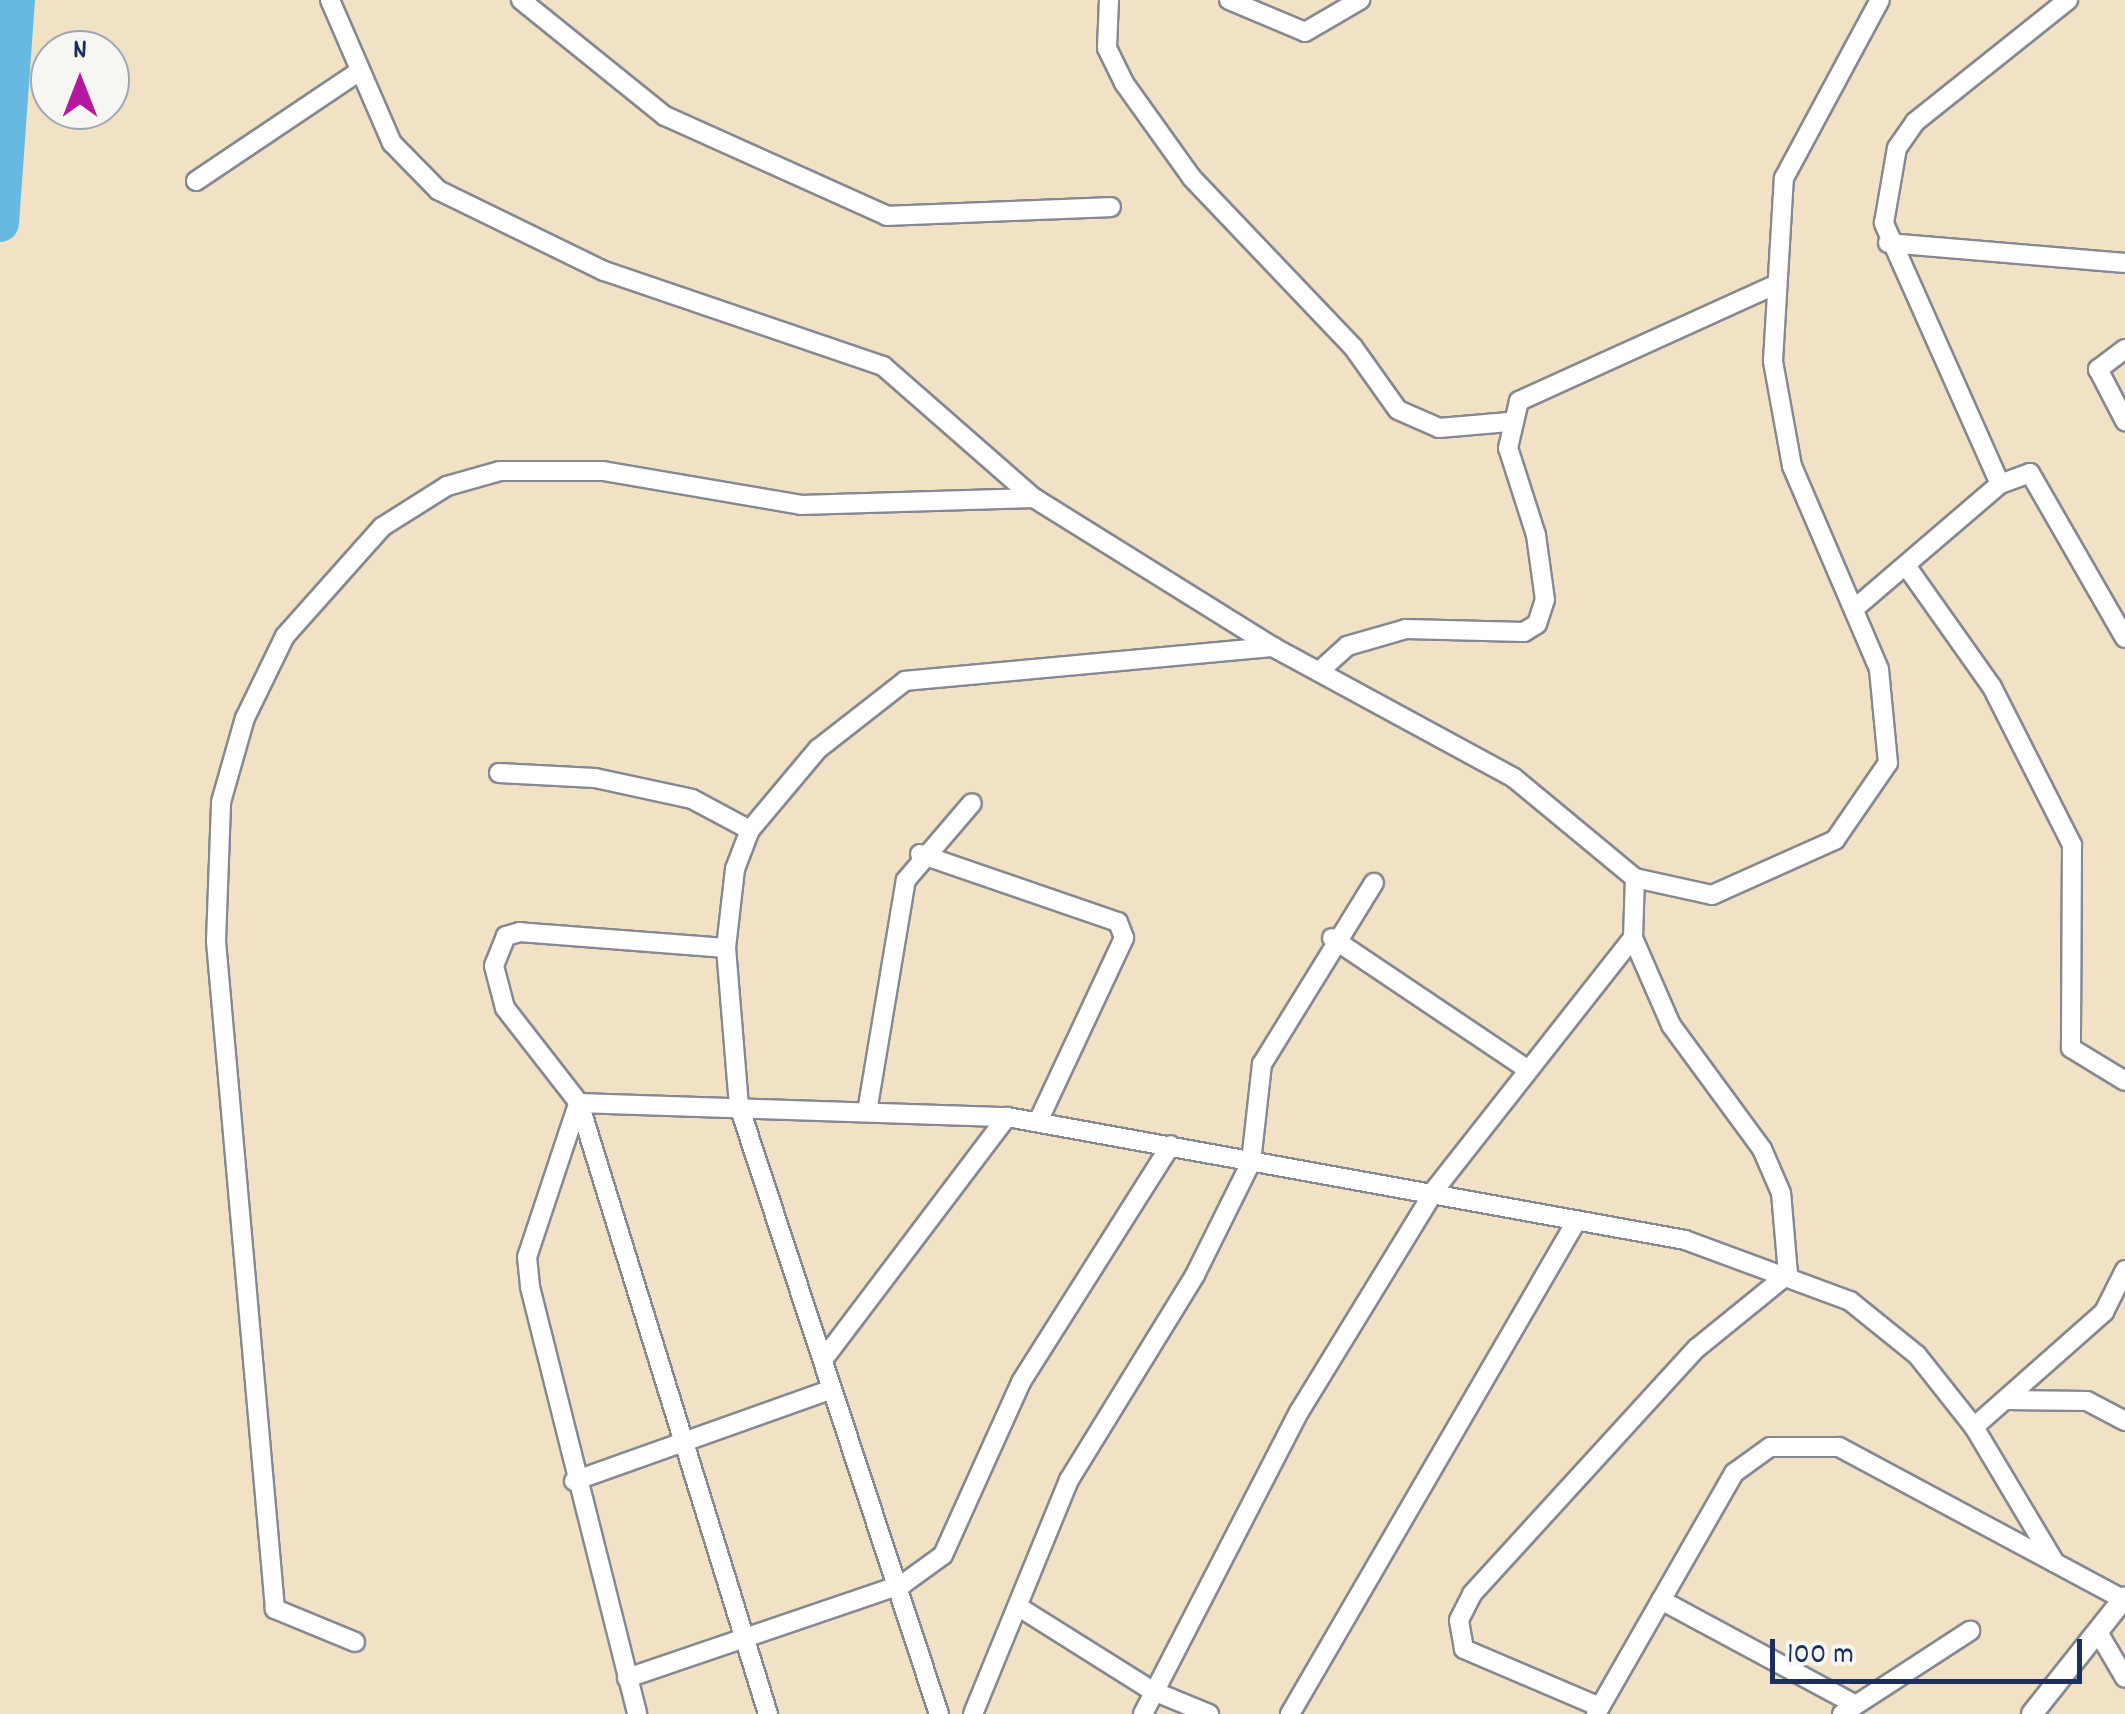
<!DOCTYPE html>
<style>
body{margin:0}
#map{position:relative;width:2125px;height:1714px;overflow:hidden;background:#f1e2c6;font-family:Dekko,sans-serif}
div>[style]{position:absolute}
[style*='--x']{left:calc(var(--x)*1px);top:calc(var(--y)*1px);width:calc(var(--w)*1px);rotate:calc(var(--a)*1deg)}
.river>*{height:38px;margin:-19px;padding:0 19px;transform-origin:19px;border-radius:19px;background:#67b9e2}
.roads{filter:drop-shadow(2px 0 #868892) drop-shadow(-2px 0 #868892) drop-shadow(0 2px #868892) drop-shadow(0 -2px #868892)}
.minor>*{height:18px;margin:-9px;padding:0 9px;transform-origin:9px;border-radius:9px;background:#fff}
.tertiary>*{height:20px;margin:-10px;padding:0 10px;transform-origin:10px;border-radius:10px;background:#fff}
span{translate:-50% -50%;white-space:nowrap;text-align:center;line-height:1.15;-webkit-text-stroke:10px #f6f6f2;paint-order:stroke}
.north{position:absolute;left:30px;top:30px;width:100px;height:100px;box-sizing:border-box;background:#f6f6f2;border:2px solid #9ea6b7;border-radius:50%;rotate:0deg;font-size:28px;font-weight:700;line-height:40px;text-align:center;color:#1b2f5e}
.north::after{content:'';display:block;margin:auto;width:35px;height:45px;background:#b5179e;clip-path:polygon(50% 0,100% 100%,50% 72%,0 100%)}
.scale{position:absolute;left:1770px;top:1639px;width:312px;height:45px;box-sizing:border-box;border:5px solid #1b2f5e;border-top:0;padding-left:12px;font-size:30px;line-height:35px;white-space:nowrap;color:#1b2f5e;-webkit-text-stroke:8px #f6f6f2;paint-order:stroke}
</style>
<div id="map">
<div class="river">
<i style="--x:0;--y:223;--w:224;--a:-85.9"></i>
</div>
<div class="roads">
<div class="minor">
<i style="--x:330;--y:0;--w:156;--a:66.6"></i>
<i style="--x:392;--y:143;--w:66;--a:45.6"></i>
<i style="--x:438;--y:190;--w:185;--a:26"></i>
<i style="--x:604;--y:271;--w:295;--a:18.8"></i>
<i style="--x:883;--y:366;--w:201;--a:41.2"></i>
<i style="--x:1034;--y:498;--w:282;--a:31.9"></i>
<i style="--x:1273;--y:647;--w:274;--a:28.5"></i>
<i style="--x:1514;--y:778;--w:157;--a:39.6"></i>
<i style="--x:1635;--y:878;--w:79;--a:12.4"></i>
<i style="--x:1712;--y:895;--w:135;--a:-24.1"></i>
<i style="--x:1835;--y:840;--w:93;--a:-55.5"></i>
<i style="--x:1888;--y:763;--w:94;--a:-95.5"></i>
<i style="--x:1879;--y:669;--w:221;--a:-113.2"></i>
<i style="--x:1792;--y:466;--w:107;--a:-100.3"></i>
<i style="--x:1773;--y:361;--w:183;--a:-86.6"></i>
<i style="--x:1784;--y:178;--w:202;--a:-61.7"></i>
<i style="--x:521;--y:0;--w:185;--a:38.9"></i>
<i style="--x:665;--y:116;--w:243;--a:24.2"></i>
<i style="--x:887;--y:216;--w:224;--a:-2.3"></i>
<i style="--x:1109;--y:0;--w:48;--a:92.4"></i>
<i style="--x:1107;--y:48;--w:39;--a:64"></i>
<i style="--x:1124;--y:83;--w:117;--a:54.4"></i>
<i style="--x:1192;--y:178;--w:233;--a:46.4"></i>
<i style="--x:1353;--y:347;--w:77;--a:54.5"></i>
<i style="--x:1398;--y:410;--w:45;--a:23.7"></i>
<i style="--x:1439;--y:428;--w:70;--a:-4.9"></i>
<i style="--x:1229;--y:0;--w:82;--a:22.8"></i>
<i style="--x:1305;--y:32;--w:64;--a:-30.2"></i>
<i style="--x:196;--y:181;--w:195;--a:-33.9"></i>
<i style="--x:1888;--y:243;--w:238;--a:4.8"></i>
<i style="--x:2125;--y:349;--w:34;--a:143"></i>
<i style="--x:2098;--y:369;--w:59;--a:62.6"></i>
<i style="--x:2000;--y:484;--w:286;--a:-114"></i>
<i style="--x:1884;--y:223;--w:76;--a:-80.2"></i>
<i style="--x:1897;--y:148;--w:32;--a:-55"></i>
<i style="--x:1915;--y:122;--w:196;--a:-38.6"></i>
<i style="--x:1907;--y:567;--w:147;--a:54.7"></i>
<i style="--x:1992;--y:687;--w:177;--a:63.1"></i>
<i style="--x:2072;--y:845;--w:203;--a:90.3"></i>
<i style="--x:2071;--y:1048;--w:63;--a:31.4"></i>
<i style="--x:1854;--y:609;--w:192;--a:-40.6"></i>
<i style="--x:2000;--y:484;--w:32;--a:-20"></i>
<i style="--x:2030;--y:473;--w:190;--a:60.1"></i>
<i style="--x:1324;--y:667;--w:31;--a:-42"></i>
<i style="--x:1347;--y:646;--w:61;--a:-16.1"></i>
<i style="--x:1406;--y:629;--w:118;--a:1.5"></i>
<i style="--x:1524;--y:632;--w:15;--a:-32"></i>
<i style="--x:1537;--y:624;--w:25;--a:-72"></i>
<i style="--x:1545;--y:600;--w:66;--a:-97.9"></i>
<i style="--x:1536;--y:535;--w:91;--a:-107.8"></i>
<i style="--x:1508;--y:448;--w:48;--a:-76.8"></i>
<i style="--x:1519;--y:401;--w:283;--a:-24.4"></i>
<i style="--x:499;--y:773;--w:96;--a:3"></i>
<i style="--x:595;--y:778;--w:99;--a:12.2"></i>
<i style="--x:692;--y:799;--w:66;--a:28.1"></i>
<i style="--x:920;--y:854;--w:209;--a:19"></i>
<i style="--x:1118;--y:922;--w:17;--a:69"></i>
<i style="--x:1124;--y:938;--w:203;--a:115.1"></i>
<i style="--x:1332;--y:938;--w:231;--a:33.9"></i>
<i style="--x:726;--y:948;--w:207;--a:-175.6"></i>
<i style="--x:520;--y:932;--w:15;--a:164"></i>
<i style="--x:506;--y:936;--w:32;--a:112"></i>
<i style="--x:494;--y:966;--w:43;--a:75.3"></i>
<i style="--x:505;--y:1008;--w:120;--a:52.1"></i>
<i style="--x:579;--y:1103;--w:640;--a:72.81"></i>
<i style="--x:579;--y:1103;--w:428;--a:1.9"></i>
<i style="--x:1007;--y:1117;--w:689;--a:10.28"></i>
<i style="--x:1685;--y:1240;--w:176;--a:20.3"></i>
<i style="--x:1850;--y:1301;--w:86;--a:38.9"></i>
<i style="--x:1917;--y:1355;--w:92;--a:51.6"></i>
<i style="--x:1974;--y:1427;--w:158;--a:59.2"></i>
<i style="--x:578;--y:1104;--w:161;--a:108.4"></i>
<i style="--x:527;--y:1257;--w:30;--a:84"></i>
<i style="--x:530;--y:1287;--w:440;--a:75.9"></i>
<i style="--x:867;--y:1112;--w:235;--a:-80.5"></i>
<i style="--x:906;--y:880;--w:101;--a:-49.4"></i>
<i style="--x:823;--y:1360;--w:305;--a:-52.9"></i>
<i style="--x:2007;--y:1400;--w:80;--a:0.7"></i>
<i style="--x:2087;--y:1401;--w:43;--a:27.8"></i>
<i style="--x:1974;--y:1427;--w:174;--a:-41.5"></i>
<i style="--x:2104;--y:1312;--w:47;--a:-63.4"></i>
<i style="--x:574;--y:1481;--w:272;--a:-19.6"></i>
<i style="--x:1661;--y:1600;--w:217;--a:28.3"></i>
<i style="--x:1022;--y:1609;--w:152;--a:32.1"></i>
<i style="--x:1151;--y:1690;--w:63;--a:22.5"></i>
<i style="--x:2098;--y:1632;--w:53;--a:59.6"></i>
<i style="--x:355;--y:1642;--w:87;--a:-157.6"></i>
<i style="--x:275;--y:1609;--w:671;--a:-95.05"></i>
<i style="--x:216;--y:941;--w:139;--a:-87.9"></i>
<i style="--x:221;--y:802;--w:87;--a:-74.1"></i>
<i style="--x:245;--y:718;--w:91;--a:-64"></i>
<i style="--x:285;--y:636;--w:146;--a:-48.3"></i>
<i style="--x:382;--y:527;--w:77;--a:-32.2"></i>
<i style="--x:447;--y:486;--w:55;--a:-15.8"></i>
<i style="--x:500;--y:471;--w:103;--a:0"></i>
<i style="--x:603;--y:471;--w:201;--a:9.7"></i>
<i style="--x:801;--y:505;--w:233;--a:-1.7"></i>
<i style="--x:627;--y:1678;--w:292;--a:-18.8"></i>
<i style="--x:903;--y:1584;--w:49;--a:-35.9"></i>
<i style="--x:943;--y:1555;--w:190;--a:-65.7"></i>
<i style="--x:1021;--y:1382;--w:280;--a:-57.7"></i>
<i style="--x:1600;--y:1707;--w:148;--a:-156.9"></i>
<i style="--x:1464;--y:1649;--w:29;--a:-100"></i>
<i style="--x:1459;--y:1620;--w:29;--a:-63"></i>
<i style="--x:1472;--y:1594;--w:333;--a:-47.6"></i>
<i style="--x:1697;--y:1348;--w:117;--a:-39.1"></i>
<i style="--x:1788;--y:1274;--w:81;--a:-94.9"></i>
<i style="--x:1781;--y:1193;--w:48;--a:-113.4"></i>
<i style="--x:1762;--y:1149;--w:154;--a:-126.3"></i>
<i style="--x:1671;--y:1025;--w:95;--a:-113.6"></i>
<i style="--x:1633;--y:938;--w:60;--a:-88.1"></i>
<i style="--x:939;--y:1714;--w:640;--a:-108.21"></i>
<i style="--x:739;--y:1106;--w:159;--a:-94.7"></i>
<i style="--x:726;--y:948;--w:80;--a:-83.5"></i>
<i style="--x:735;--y:869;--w:42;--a:-69"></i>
<i style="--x:750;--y:830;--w:106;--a:-50"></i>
<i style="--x:818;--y:749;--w:110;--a:-38"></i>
<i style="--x:905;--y:681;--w:370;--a:-5.3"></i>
<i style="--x:973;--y:1714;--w:253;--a:-67.7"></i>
<i style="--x:1069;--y:1480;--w:241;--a:-58.4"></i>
<i style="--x:1195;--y:1275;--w:126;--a:-63.6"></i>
<i style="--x:1251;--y:1162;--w:99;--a:-83.6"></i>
<i style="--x:1262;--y:1064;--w:213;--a:-58.3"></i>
<i style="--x:1143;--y:1714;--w:340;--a:-62.7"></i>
<i style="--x:1299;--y:1412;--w:263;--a:-58.5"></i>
<i style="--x:1436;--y:1188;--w:318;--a:-51.8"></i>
<i style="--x:1290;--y:1714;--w:571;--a:-59.84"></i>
<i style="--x:1596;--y:1714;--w:278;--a:-60.2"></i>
<i style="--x:1734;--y:1473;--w:44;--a:-35.8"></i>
<i style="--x:1770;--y:1447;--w:69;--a:0"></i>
<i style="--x:1839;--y:1447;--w:322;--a:28.2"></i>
<i style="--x:1842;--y:1714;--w:153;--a:-33"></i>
</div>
<div class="tertiary">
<i style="--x:2032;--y:1714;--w:149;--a:-51.5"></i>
</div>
</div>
<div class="north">N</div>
<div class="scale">100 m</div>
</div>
